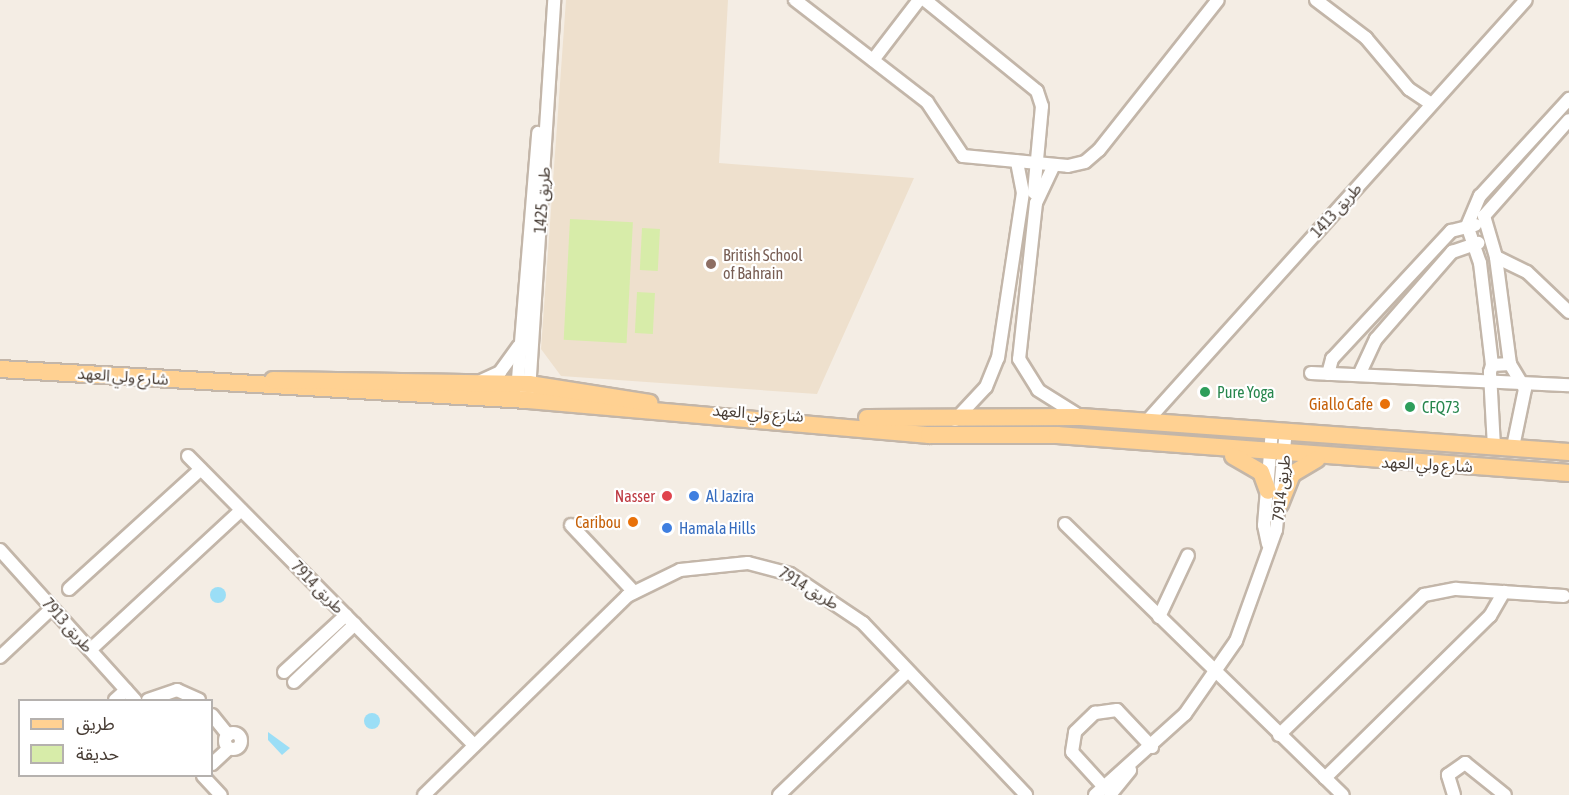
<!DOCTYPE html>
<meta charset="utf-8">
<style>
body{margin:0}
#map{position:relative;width:1569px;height:795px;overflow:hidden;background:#f4ede4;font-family:"Asap Condensed","Noto Sans Arabic",sans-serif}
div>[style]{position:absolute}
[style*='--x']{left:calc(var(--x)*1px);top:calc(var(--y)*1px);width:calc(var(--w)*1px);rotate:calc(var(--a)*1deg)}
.education>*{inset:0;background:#eee0cd}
.green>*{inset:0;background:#d7eca9;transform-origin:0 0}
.water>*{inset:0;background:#9bdef6}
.round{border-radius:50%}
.roads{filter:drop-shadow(2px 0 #c3b6a9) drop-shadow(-2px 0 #c3b6a9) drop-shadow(0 2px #c3b6a9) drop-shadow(0 -2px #c3b6a9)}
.minor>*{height:12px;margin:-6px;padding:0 6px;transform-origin:6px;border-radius:6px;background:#fff}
.minor>.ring{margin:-6px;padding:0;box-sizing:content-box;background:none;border:12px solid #fff;border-radius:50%}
.major>*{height:16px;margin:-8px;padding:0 8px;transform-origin:8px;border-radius:8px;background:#ffd192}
.dots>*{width:16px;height:16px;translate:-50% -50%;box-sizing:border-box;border:3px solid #fff;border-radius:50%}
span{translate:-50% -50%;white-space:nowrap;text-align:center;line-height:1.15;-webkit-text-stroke:4.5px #fff;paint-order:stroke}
.street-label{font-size:16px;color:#473c34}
.education-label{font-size:16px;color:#785e54}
.left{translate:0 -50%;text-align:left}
.leisure-label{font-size:16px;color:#27864d}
.food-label{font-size:16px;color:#c56008}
.right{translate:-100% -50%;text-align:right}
.health-label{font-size:16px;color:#be3a42}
.shop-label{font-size:16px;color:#366cbe}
.legend{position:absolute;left:18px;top:699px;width:195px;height:78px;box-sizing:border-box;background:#fff;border:2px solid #b5b1ae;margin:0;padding:8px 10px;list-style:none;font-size:18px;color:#473c34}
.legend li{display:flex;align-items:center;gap:12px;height:30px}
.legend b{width:30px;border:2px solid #b5b1ae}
</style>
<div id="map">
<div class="education">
<i style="clip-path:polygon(566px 0,728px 0,719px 163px,914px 178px,817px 394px,561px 376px,541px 349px)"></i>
</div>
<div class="green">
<i style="left:570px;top:219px;width:63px;height:121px;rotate:3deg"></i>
<i style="left:642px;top:228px;width:18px;height:42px;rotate:3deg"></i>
<i style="left:637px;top:292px;width:18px;height:41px;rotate:3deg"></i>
</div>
<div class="water">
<i class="round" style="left:210px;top:587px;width:16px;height:16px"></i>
<i class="round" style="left:364px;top:713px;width:16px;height:16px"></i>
<i style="clip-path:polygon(268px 732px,290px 748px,282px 755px,268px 740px)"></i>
</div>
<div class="roads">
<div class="minor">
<i style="--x:795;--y:0;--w:167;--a:37.7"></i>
<i style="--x:927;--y:102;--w:65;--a:56.3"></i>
<i style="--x:963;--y:156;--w:105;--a:5.4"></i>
<i style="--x:1068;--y:166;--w:17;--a:-13"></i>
<i style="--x:1085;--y:162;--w:18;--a:-41"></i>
<i style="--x:1099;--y:150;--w:191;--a:-51.6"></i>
<i style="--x:925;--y:0;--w:144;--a:39.1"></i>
<i style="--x:1037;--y:91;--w:16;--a:72"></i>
<i style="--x:1042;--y:106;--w:87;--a:95.3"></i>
<i style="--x:1316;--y:0;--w:63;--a:37.2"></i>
<i style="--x:1366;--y:38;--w:67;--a:49.9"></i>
<i style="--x:1409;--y:89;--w:27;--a:34"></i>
<i style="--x:873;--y:60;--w:76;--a:-52.5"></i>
<i style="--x:1054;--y:165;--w:42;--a:115.3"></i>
<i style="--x:1036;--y:203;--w:157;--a:96.2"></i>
<i style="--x:1019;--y:359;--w:36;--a:58"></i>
<i style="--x:1038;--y:390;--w:51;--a:32.1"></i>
<i style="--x:1496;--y:257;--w:34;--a:26"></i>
<i style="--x:1527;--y:272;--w:58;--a:43.6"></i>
<i style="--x:1510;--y:364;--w:108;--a:-97.5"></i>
<i style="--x:1496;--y:257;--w:43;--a:-106.3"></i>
<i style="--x:1484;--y:216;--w:128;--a:-48.5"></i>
<i style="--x:1492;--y:365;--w:103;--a:-96.7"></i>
<i style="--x:1480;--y:263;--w:39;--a:-109"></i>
<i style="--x:1467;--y:226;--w:33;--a:-67"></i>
<i style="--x:1480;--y:196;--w:132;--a:-47.5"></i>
<i style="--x:1311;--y:373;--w:258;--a:2.7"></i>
<i style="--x:1360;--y:373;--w:38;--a:-65"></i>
<i style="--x:1376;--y:339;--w:116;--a:-48.9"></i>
<i style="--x:1452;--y:252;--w:28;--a:-19"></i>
<i style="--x:1328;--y:374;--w:16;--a:-75"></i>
<i style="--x:1332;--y:359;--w:175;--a:-47.1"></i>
<i style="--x:1451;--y:231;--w:25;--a:-14"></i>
<i style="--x:481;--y:381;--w:21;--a:-25"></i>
<i style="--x:500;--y:372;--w:32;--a:-54"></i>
<i style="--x:517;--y:391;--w:259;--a:-85.3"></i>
<i style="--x:529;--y:391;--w:392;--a:-86.3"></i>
<i style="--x:955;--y:420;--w:45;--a:-46.8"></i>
<i style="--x:986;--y:387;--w:31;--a:-68"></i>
<i style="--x:998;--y:358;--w:167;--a:-81.4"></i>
<i style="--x:1023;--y:193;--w:32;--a:-101"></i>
<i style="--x:1147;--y:421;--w:566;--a:-48.01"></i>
<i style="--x:1494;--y:447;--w:75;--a:-93.1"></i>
<i style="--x:1490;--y:372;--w:7;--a:-74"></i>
<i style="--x:1492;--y:365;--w:18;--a:-3"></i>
<i style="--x:1510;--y:364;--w:29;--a:59"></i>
<i style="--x:1525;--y:389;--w:59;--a:101.7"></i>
<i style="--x:188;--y:456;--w:407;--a:45.3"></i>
<i style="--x:1065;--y:524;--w:388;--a:44.3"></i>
<i style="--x:571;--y:525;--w:92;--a:46.8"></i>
<i style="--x:1268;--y:544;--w:19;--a:-102"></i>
<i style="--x:1264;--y:525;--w:96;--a:-85.2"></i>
<i style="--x:0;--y:550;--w:202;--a:48"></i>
<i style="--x:69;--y:589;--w:178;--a:-42.3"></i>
<i style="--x:1159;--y:617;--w:68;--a:-64.9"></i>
<i style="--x:90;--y:650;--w:206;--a:-42.8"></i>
<i style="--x:0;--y:657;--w:71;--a:-43.3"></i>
<i style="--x:284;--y:672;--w:84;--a:-42.6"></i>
<i style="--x:294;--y:682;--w:84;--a:-43.6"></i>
<i style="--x:115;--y:700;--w:15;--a:-42"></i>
<i style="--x:148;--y:700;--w:31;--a:-19"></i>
<i style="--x:177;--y:690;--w:24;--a:24"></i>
<i style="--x:212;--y:715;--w:26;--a:51"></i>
<i class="ring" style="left:225px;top:733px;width:4px;height:4px"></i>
<i style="--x:1279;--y:735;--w:202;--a:-44"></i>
<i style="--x:1424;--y:595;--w:33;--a:-11"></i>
<i style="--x:1456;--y:589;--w:108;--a:3.7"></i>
<i style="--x:212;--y:764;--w:23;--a:-43"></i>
<i style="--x:203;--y:776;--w:26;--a:47"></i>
<i style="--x:1325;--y:778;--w:231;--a:-44.5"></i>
<i style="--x:1490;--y:616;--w:28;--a:-60"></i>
<i style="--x:1104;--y:787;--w:47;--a:-132.4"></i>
<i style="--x:1072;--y:752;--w:20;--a:-81"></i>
<i style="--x:1075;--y:732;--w:28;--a:-44"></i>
<i style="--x:1095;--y:713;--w:22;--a:-8"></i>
<i style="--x:1117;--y:710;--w:51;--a:46.6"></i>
<i style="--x:424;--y:795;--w:284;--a:-44.4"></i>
<i style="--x:627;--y:596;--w:59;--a:-26.1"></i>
<i style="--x:680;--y:570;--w:68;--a:-5.9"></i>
<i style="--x:748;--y:563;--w:43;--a:14.7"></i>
<i style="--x:790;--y:574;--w:88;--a:33.9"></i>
<i style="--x:863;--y:623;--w:237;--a:46.5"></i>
<i style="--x:779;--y:795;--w:178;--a:-43.9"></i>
<i style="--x:1095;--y:795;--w:121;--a:-42"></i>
<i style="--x:1185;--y:714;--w:89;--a:-55.1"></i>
<i style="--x:1236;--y:641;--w:118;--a:-70.2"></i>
<i style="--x:1276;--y:530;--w:100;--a:-84.3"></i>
<i style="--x:1110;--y:795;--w:32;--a:-51"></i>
<i style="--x:1454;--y:795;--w:21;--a:-107"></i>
<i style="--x:1448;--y:775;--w:21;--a:-35"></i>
<i style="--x:1465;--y:763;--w:51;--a:38.7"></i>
</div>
<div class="major">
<i style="--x:0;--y:369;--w:529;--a:3.36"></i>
<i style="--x:528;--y:400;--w:403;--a:5"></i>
<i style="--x:929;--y:435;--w:128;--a:0"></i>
<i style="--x:1057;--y:435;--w:513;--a:4.24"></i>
<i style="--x:273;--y:380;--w:256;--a:0.9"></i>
<i style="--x:529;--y:384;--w:122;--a:8.9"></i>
<i style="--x:867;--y:418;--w:214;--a:-0.3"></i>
<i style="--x:1081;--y:417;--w:489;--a:4.1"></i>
<i style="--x:1233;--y:456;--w:32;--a:30"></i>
<i style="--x:1261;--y:472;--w:20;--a:70"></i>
<i style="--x:1280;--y:504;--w:32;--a:-68"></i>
<i style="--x:1292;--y:474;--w:29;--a:-31"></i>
</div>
</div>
<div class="dots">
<i style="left:711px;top:264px;background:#8d6e63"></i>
<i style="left:1205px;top:392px;background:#2e9e5b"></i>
<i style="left:1385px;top:404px;background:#e8710a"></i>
<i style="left:1410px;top:407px;background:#2e9e5b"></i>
<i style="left:667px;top:496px;background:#e0444e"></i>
<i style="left:694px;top:496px;background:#3f7fe0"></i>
<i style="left:633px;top:522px;background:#e8710a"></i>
<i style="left:667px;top:528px;background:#3f7fe0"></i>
</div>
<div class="street-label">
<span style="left:542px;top:200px;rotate:-86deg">طريق 1425</span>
<span style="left:1336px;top:210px;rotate:-48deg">طريق 1413</span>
<span style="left:123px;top:376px;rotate:4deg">شارع ولي العهد</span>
<span style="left:758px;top:413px;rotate:4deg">شارع ولي العهد</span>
<span style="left:1427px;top:464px;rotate:3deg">شارع ولي العهد</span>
<span style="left:1281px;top:488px;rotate:-84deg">طريق 7914</span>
<span style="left:318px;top:587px;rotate:45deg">طريق 7914</span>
<span style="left:809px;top:588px;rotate:31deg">طريق 7914</span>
<span style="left:68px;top:625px;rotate:48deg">طريق 7913</span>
</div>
<div class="education-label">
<span class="left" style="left:723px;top:264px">British School<br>of Bahrain</span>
</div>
<div class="leisure-label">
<span class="left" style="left:1217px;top:392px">Pure Yoga</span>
<span class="left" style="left:1422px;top:407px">CFQ73</span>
</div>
<div class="food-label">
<span class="right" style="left:1373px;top:404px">Giallo Cafe</span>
<span class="right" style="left:621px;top:522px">Caribou</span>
</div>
<div class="health-label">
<span class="right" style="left:655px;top:496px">Nasser</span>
</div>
<div class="shop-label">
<span class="left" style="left:706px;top:496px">Al Jazira</span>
<span class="left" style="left:679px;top:528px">Hamala Hills</span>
</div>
<ul class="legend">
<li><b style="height:8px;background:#ffd192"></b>طريق</li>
<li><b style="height:16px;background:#d7eca9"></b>حديقة</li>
</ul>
</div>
